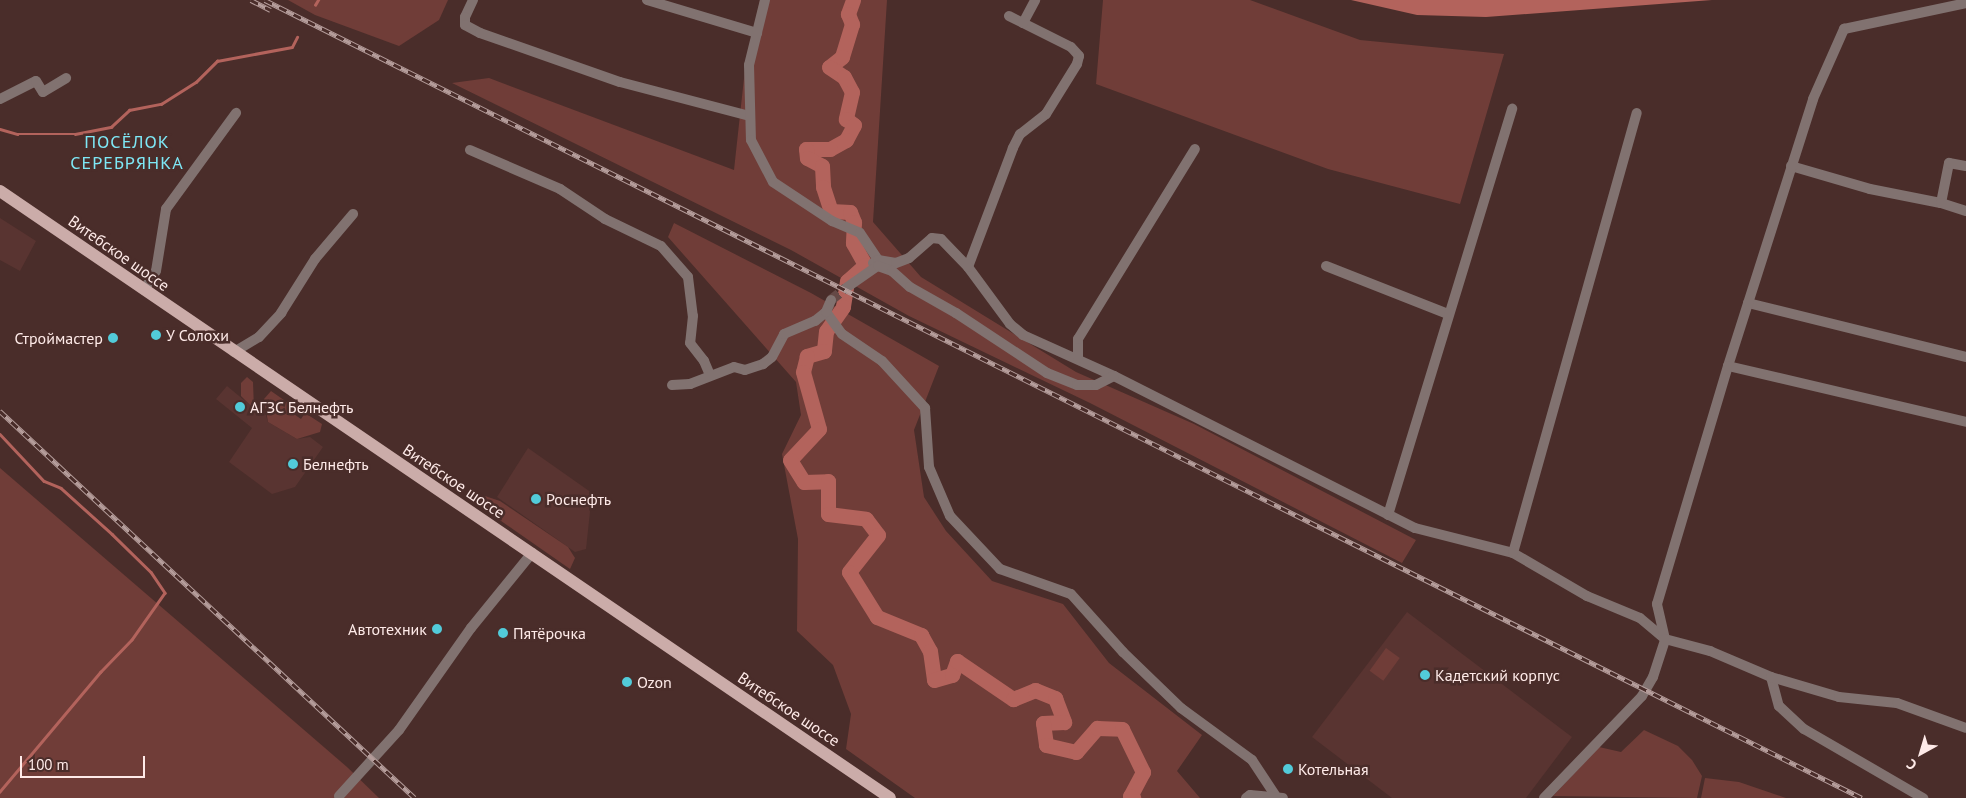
<!DOCTYPE html>
<meta charset="utf-8">
<style>
body{margin:0}
#map{position:relative;width:1966px;height:798px;overflow:hidden;background:#4a2d2a;font-family:"PT Sans",sans-serif}
div>[style]{position:absolute}
[style*='--x']{left:calc(var(--x)*1px);top:calc(var(--y)*1px);width:calc(var(--w)*1px);rotate:calc(var(--a)*1deg)}
.built>*{inset:0;background:#593431}
.green>*{inset:0;background:#703d38;transform-origin:0 0}
.water>*{inset:0;background:#b3635c}
.stream>*{height:2.5px;margin:-1.25px;padding:0 1.25px;transform-origin:1.25px;border-radius:1.25px;background:#b3635c}
.river>*{height:15px;margin:-7.5px;padding:0 7.5px;transform-origin:7.5px;border-radius:7.5px;background:#b3635c}
.minor-tunnel>*{height:10px;margin-top:-5px;transform-origin:0;background:repeating-linear-gradient(90deg,#654946 0 10px,transparent 0 15px)}
.minor>*{height:10px;margin:-5px;padding:0 5px;transform-origin:5px;border-radius:5px;background:#817270}
.major>*{height:12px;margin:-6px;padding:0 6px;transform-origin:6px;border-radius:6px;background:#cbaca9}
.rail>*{height:4.5px;margin-top:-2.25px;transform-origin:0;background:repeating-linear-gradient(90deg,#4a2d2a 0 8px,#b59d9b 0 16px);box-sizing:border-box;border-block:1px solid #b59d9b}
.dots>*{width:14px;height:14px;translate:-50% -50%;box-sizing:border-box;border:2px solid #4a2d2a;border-radius:50%}
span{translate:-50% -50%;white-space:nowrap;text-align:center;line-height:1.15;-webkit-text-stroke:5px #4a2d2a;paint-order:stroke}
.street-label{font-size:16px;color:#feeae8}
.poi-label{font-size:16px;color:#feeae8}
.left{translate:0 -50%;text-align:left}
.right{translate:-100% -50%;text-align:right}
.neighbourhood-label{font-size:18px;color:#7ee8f6;letter-spacing:1px}
.north{position:absolute;left:1896px;top:728px;width:50px;height:50px;-webkit-text-stroke:4px #4a2d2a;paint-order:stroke;rotate:219deg;font-size:14px;font-weight:700;line-height:20px;text-align:center;color:#feeae8}
.north::after{content:'';display:block;margin:auto;width:18px;height:22px;background:#feeae8;clip-path:polygon(50% 0,100% 100%,50% 72%,0 100%)}
.scale{position:absolute;left:20px;top:756px;width:125px;height:22px;box-sizing:border-box;border:2px solid #feeae8;border-top:0;padding-left:6px;font-size:15px;line-height:18px;white-space:nowrap;color:#feeae8;-webkit-text-stroke:4px #4a2d2a;paint-order:stroke}
</style>
<div id="map">
<div class="built">
<i style="clip-path:polygon(0 218px,36px 241px,20px 271px,0 260px)"></i>
<i style="clip-path:polygon(227px 386px,256px 410px,264px 409px,268px 422px,297px 439px,310px 437px,323px 447px,295px 487px,272px 494px,229px 462px,252px 428px,216px 399px)"></i>
<i style="clip-path:polygon(528px 448px,592px 493px,586px 549px,575px 552px,497px 497px)"></i>
<i style="clip-path:polygon(1407px 612px,1572px 737px,1526px 798px,1392px 798px,1312px 737px)"></i>
</div>
<div class="green">
<i style="clip-path:polygon(288px 0,448px 0,439px 20px,399px 46px,315px 15px)"></i>
<i style="clip-path:polygon(760px 0,887px 0,873px 222px,921px 277px,1076px 372px,1194px 424px,1416px 540px,1402px 563px,1090px 403px,909px 316px,791px 250px,452px 83px,489px 78px,734px 170px,745px 69px)"></i>
<i style="clip-path:polygon(1103px 0,1250px 0,1360px 40px,1504px 54px,1460px 204px,1328px 169px,1096px 84px)"></i>
<i style="clip-path:polygon(674px 223px,811px 293px,939px 366px,914px 430px,924px 497px,946px 531px,992px 581px,1063px 604px,1109px 663px,1202px 735px,1177px 771px,1200px 798px,915px 798px,846px 749px,851px 714px,833px 665px,797px 631px,798px 539px,782px 454px,801px 415px,796px 382px,668px 237px)"></i>
<i style="clip-path:polygon(247px 377px,253px 382px,254px 409px,241px 396px,241px 383px)"></i>
<i style="clip-path:polygon(271px 391px,291px 405px,288px 410px,301px 419px,305px 413px,322px 424px,320px 432px,297px 439px,268px 422px,264px 399px)"></i>
<i style="clip-path:polygon(0 468px,347px 767px,379px 798px,0 798px)"></i>
<i style="clip-path:polygon(485px 496px,500px 501px,568px 547px,575px 558px,570px 569px,474px 502px)"></i>
<i style="left:1386px;top:648px;width:17px;height:28px;rotate:36deg"></i>
<i style="clip-path:polygon(1644px 730px,1678px 746px,1692px 760px,1702px 776px,1697px 798px,1553px 796px,1599px 747px,1621px 752px)"></i>
<i style="clip-path:polygon(1705px 778px,1739px 782px,1786px 798px,1701px 798px)"></i>
</div>
<div class="water">
<i style="clip-path:polygon(1351px 0,1712px 0,1486px 17px,1417px 15px)"></i>
</div>
<div class="stream">
<i style="--x:315;--y:5;--w:6;--a:-59"></i>
<i style="--x:0;--y:129;--w:18;--a:16"></i>
<i style="--x:17;--y:134;--w:58;--a:0"></i>
<i style="--x:75;--y:134;--w:37;--a:-11"></i>
<i style="--x:111;--y:127;--w:25;--a:-43"></i>
<i style="--x:129;--y:110;--w:33;--a:-11"></i>
<i style="--x:161;--y:104;--w:41;--a:-32.2"></i>
<i style="--x:196;--y:82;--w:30;--a:-45"></i>
<i style="--x:217;--y:61;--w:76;--a:-10.6"></i>
<i style="--x:292;--y:47;--w:11;--a:-63"></i>
<i style="--x:0;--y:434;--w:64;--a:46.9"></i>
<i style="--x:44;--y:481;--w:18;--a:22"></i>
<i style="--x:61;--y:488;--w:69;--a:42"></i>
<i style="--x:112;--y:534;--w:54;--a:44.3"></i>
<i style="--x:151;--y:572;--w:25;--a:56"></i>
<i style="--x:165;--y:593;--w:57;--a:125.1"></i>
<i style="--x:132;--y:640;--w:45;--a:134.1"></i>
<i style="--x:101;--y:672;--w:157;--a:130.1"></i>
</div>
<div class="river">
<i style="--x:853;--y:0;--w:15;--a:110"></i>
<i style="--x:848;--y:14;--w:11;--a:68"></i>
<i style="--x:852;--y:24;--w:34;--a:107"></i>
<i style="--x:842;--y:57;--w:16;--a:142"></i>
<i style="--x:829;--y:67;--w:18;--a:34"></i>
<i style="--x:844;--y:77;--w:17;--a:62"></i>
<i style="--x:852;--y:92;--w:28;--a:103"></i>
<i style="--x:846;--y:119;--w:10;--a:37"></i>
<i style="--x:854;--y:125;--w:17;--a:118"></i>
<i style="--x:846;--y:140;--w:18;--a:151"></i>
<i style="--x:830;--y:149;--w:24;--a:180"></i>
<i style="--x:806;--y:149;--w:9;--a:84"></i>
<i style="--x:807;--y:158;--w:17;--a:28"></i>
<i style="--x:822;--y:166;--w:21;--a:87"></i>
<i style="--x:823;--y:187;--w:25;--a:72"></i>
<i style="--x:831;--y:211;--w:19;--a:3"></i>
<i style="--x:850;--y:212;--w:11;--a:68"></i>
<i style="--x:854;--y:222;--w:21;--a:93"></i>
<i style="--x:853;--y:243;--w:25;--a:61"></i>
<i style="--x:865;--y:265;--w:24;--a:138"></i>
<i style="--x:847;--y:281;--w:26;--a:99"></i>
<i style="--x:843;--y:307;--w:29;--a:125"></i>
<i style="--x:826;--y:331;--w:20;--a:96"></i>
<i style="--x:824;--y:351;--w:18;--a:164"></i>
<i style="--x:807;--y:356;--w:16;--a:104"></i>
<i style="--x:803;--y:372;--w:59;--a:74.3"></i>
<i style="--x:819;--y:429;--w:42;--a:133.1"></i>
<i style="--x:790;--y:460;--w:26;--a:58"></i>
<i style="--x:804;--y:482;--w:24;--a:-2"></i>
<i style="--x:828;--y:481;--w:33;--a:90"></i>
<i style="--x:828;--y:514;--w:38;--a:7"></i>
<i style="--x:866;--y:519;--w:20;--a:53"></i>
<i style="--x:878;--y:535;--w:47;--a:128.1"></i>
<i style="--x:849;--y:572;--w:53;--a:58.1"></i>
<i style="--x:877;--y:617;--w:48;--a:22.2"></i>
<i style="--x:921;--y:635;--w:18;--a:61"></i>
<i style="--x:930;--y:651;--w:29;--a:82"></i>
<i style="--x:934;--y:680;--w:19;--a:-16"></i>
<i style="--x:952;--y:675;--w:15;--a:-70"></i>
<i style="--x:957;--y:661;--w:68;--a:34.2"></i>
<i style="--x:1013;--y:699;--w:24;--a:-22"></i>
<i style="--x:1035;--y:690;--w:22;--a:22"></i>
<i style="--x:1055;--y:698;--w:26;--a:69"></i>
<i style="--x:1064;--y:722;--w:21;--a:177"></i>
<i style="--x:1043;--y:723;--w:22;--a:82"></i>
<i style="--x:1046;--y:745;--w:31;--a:13"></i>
<i style="--x:1076;--y:752;--w:32;--a:-49"></i>
<i style="--x:1097;--y:728;--w:25;--a:2"></i>
<i style="--x:1122;--y:729;--w:48;--a:64"></i>
<i style="--x:1143;--y:772;--w:27;--a:118"></i>
<i style="--x:1130;--y:796;--w:4;--a:34"></i>
</div>
<div class="minor-tunnel">
<i style="--x:831;--y:300;--w:19;--a:-39"></i>
</div>
<div class="minor">
<i style="--x:473;--y:0;--w:19;--a:115"></i>
<i style="--x:465;--y:17;--w:8;--a:90"></i>
<i style="--x:465;--y:25;--w:17;--a:28"></i>
<i style="--x:480;--y:33;--w:148;--a:19.3"></i>
<i style="--x:620;--y:82;--w:134;--a:14.7"></i>
<i style="--x:647;--y:0;--w:115;--a:16.7"></i>
<i style="--x:765;--y:0;--w:67;--a:103.8"></i>
<i style="--x:749;--y:65;--w:75;--a:88.5"></i>
<i style="--x:751;--y:140;--w:47;--a:62.4"></i>
<i style="--x:773;--y:182;--w:71;--a:33.5"></i>
<i style="--x:832;--y:221;--w:30;--a:23"></i>
<i style="--x:860;--y:233;--w:32;--a:56"></i>
<i style="--x:1009;--y:16;--w:69;--a:26.6"></i>
<i style="--x:1071;--y:47;--w:12;--a:48"></i>
<i style="--x:1079;--y:56;--w:8;--a:104"></i>
<i style="--x:1077;--y:64;--w:59;--a:121.8"></i>
<i style="--x:1046;--y:114;--w:33;--a:142"></i>
<i style="--x:1020;--y:134;--w:16;--a:117"></i>
<i style="--x:1013;--y:148;--w:127;--a:110.7"></i>
<i style="--x:968;--y:267;--w:71;--a:53.6"></i>
<i style="--x:1010;--y:324;--w:17;--a:40"></i>
<i style="--x:1023;--y:335;--w:100;--a:24.3"></i>
<i style="--x:1114;--y:376;--w:337;--a:26.8"></i>
<i style="--x:1415;--y:528;--w:101;--a:14.3"></i>
<i style="--x:1513;--y:553;--w:86;--a:30.2"></i>
<i style="--x:1587;--y:596;--w:57;--a:22.5"></i>
<i style="--x:1640;--y:618;--w:33;--a:40"></i>
<i style="--x:1665;--y:639;--w:47;--a:14.9"></i>
<i style="--x:1710;--y:651;--w:66;--a:23.1"></i>
<i style="--x:1771;--y:677;--w:30;--a:75"></i>
<i style="--x:1779;--y:706;--w:34;--a:43"></i>
<i style="--x:1804;--y:729;--w:138;--a:30.1"></i>
<i style="--x:1023;--y:23;--w:26;--a:-62"></i>
<i style="--x:0;--y:99;--w:40;--a:-26.6"></i>
<i style="--x:36;--y:81;--w:13;--a:58"></i>
<i style="--x:43;--y:92;--w:27;--a:-31"></i>
<i style="--x:470;--y:150;--w:98;--a:23.4"></i>
<i style="--x:560;--y:189;--w:54;--a:33.7"></i>
<i style="--x:605;--y:219;--w:62;--a:25.7"></i>
<i style="--x:661;--y:246;--w:41;--a:48.9"></i>
<i style="--x:688;--y:277;--w:39;--a:83"></i>
<i style="--x:693;--y:316;--w:27;--a:96"></i>
<i style="--x:690;--y:343;--w:23;--a:52"></i>
<i style="--x:704;--y:361;--w:15;--a:67"></i>
<i style="--x:1791;--y:166;--w:82;--a:16.2"></i>
<i style="--x:1870;--y:189;--w:72;--a:11.2"></i>
<i style="--x:1941;--y:203;--w:41;--a:-78.7"></i>
<i style="--x:1949;--y:163;--w:17;--a:10"></i>
<i style="--x:1941;--y:203;--w:26;--a:18"></i>
<i style="--x:873;--y:263;--w:6;--a:-31"></i>
<i style="--x:878;--y:260;--w:18;--a:9"></i>
<i style="--x:896;--y:263;--w:14;--a:-21"></i>
<i style="--x:909;--y:258;--w:30;--a:-41"></i>
<i style="--x:932;--y:238;--w:9;--a:6"></i>
<i style="--x:941;--y:239;--w:39;--a:46"></i>
<i style="--x:1326;--y:266;--w:131;--a:21.5"></i>
<i style="--x:846;--y:288;--w:39;--a:-35"></i>
<i style="--x:878;--y:266;--w:15;--a:20"></i>
<i style="--x:892;--y:271;--w:24;--a:42"></i>
<i style="--x:910;--y:287;--w:53;--a:29.5"></i>
<i style="--x:956;--y:313;--w:109;--a:33.4"></i>
<i style="--x:1047;--y:373;--w:32;--a:22"></i>
<i style="--x:1077;--y:385;--w:19;--a:0"></i>
<i style="--x:1096;--y:385;--w:20;--a:-27"></i>
<i style="--x:144;--y:290;--w:22;--a:-58"></i>
<i style="--x:156;--y:271;--w:63;--a:-80.8"></i>
<i style="--x:166;--y:209;--w:119;--a:-53.9"></i>
<i style="--x:1748;--y:303;--w:225;--a:13.9"></i>
<i style="--x:826;--y:312;--w:27;--a:54"></i>
<i style="--x:842;--y:334;--w:48;--a:34"></i>
<i style="--x:882;--y:361;--w:64;--a:47.5"></i>
<i style="--x:925;--y:408;--w:59;--a:86.1"></i>
<i style="--x:929;--y:467;--w:53;--a:66.8"></i>
<i style="--x:950;--y:516;--w:73;--a:46.7"></i>
<i style="--x:1000;--y:569;--w:75;--a:19.4"></i>
<i style="--x:1071;--y:594;--w:78;--a:48.1"></i>
<i style="--x:1123;--y:652;--w:81;--a:44"></i>
<i style="--x:1181;--y:708;--w:88;--a:36.2"></i>
<i style="--x:1252;--y:760;--w:42;--a:56.7"></i>
<i style="--x:234;--y:352;--w:29;--a:-31"></i>
<i style="--x:259;--y:337;--w:33;--a:-47"></i>
<i style="--x:281;--y:313;--w:64;--a:-57.8"></i>
<i style="--x:315;--y:259;--w:59;--a:-49.8"></i>
<i style="--x:1078;--y:358;--w:19;--a:-90"></i>
<i style="--x:1078;--y:339;--w:223;--a:-58.4"></i>
<i style="--x:1728;--y:366;--w:280;--a:-72.3"></i>
<i style="--x:1813;--y:99;--w:77;--a:-66.1"></i>
<i style="--x:1844;--y:29;--w:125;--a:-12"></i>
<i style="--x:672;--y:385;--w:18;--a:-3"></i>
<i style="--x:690;--y:384;--w:47;--a:-21.1"></i>
<i style="--x:734;--y:367;--w:11;--a:15"></i>
<i style="--x:745;--y:370;--w:19;--a:-18"></i>
<i style="--x:763;--y:364;--w:11;--a:-38"></i>
<i style="--x:772;--y:357;--w:26;--a:-62"></i>
<i style="--x:784;--y:334;--w:34;--a:-23"></i>
<i style="--x:815;--y:321;--w:14;--a:-39"></i>
<i style="--x:826;--y:312;--w:13;--a:-67"></i>
<i style="--x:1388;--y:515;--w:425;--a:-73"></i>
<i style="--x:1513;--y:553;--w:457;--a:-74.3"></i>
<i style="--x:1665;--y:639;--w:36;--a:-103"></i>
<i style="--x:1657;--y:604;--w:248;--a:-73.4"></i>
<i style="--x:1728;--y:366;--w:244;--a:13.2"></i>
<i style="--x:1771;--y:677;--w:71;--a:16.4"></i>
<i style="--x:1839;--y:697;--w:58;--a:5.9"></i>
<i style="--x:1897;--y:703;--w:73;--a:19.9"></i>
<i style="--x:339;--y:796;--w:89;--a:-47.7"></i>
<i style="--x:399;--y:730;--w:125;--a:-54.8"></i>
<i style="--x:471;--y:628;--w:97;--a:-50.9"></i>
<i style="--x:1246;--y:798;--w:5;--a:-37"></i>
<i style="--x:1250;--y:795;--w:33;--a:5"></i>
<i style="--x:1544;--y:798;--w:141;--a:-46.1"></i>
<i style="--x:1642;--y:696;--w:22;--a:-60"></i>
<i style="--x:1653;--y:677;--w:40;--a:-72"></i>
</div>
<div class="major">
<i style="--x:0;--y:191;--w:1077;--a:34.29"></i>
</div>
<div class="rail">
<i style="--x:251;--y:0;--w:22;--a:27"></i>
<i style="--x:265;--y:0;--w:1785;--a:26.55"></i>
<i style="--x:0;--y:411;--w:567;--a:43"></i>
</div>
<div class="dots">
<i style="left:156px;top:335px;background:#52cbd9"></i>
<i style="left:113px;top:338px;background:#52cbd9"></i>
<i style="left:240px;top:407px;background:#52cbd9"></i>
<i style="left:293px;top:464px;background:#52cbd9"></i>
<i style="left:536px;top:499px;background:#52cbd9"></i>
<i style="left:437px;top:629px;background:#52cbd9"></i>
<i style="left:503px;top:633px;background:#52cbd9"></i>
<i style="left:1425px;top:675px;background:#52cbd9"></i>
<i style="left:627px;top:682px;background:#52cbd9"></i>
<i style="left:1288px;top:769px;background:#52cbd9"></i>
</div>
<div class="street-label">
<span style="left:119px;top:253px;rotate:35deg">Витебское шоссе</span>
<span style="left:454px;top:481px;rotate:34deg">Витебское шоссе</span>
<span style="left:789px;top:709px;rotate:34deg">Витебское шоссе</span>
</div>
<div class="poi-label">
<span class="left" style="left:166px;top:335px">У Солохи</span>
<span class="right" style="left:103px;top:338px">Строймастер</span>
<span class="left" style="left:250px;top:407px">АГЗС Белнефть</span>
<span class="left" style="left:303px;top:464px">Белнефть</span>
<span class="left" style="left:546px;top:499px">Роснефть</span>
<span class="right" style="left:427px;top:629px">Автотехник</span>
<span class="left" style="left:513px;top:633px">Пятёрочка</span>
<span class="left" style="left:1435px;top:675px">Кадетский корпус</span>
<span class="left" style="left:637px;top:682px">Ozon</span>
<span class="left" style="left:1298px;top:769px">Котельная</span>
</div>
<div class="neighbourhood-label">
<span style="left:127px;top:153px">ПОСЁЛОК<br>СЕРЕБРЯНКА</span>
</div>
<div class="north">С</div>
<div class="scale">100 m</div>
</div>
